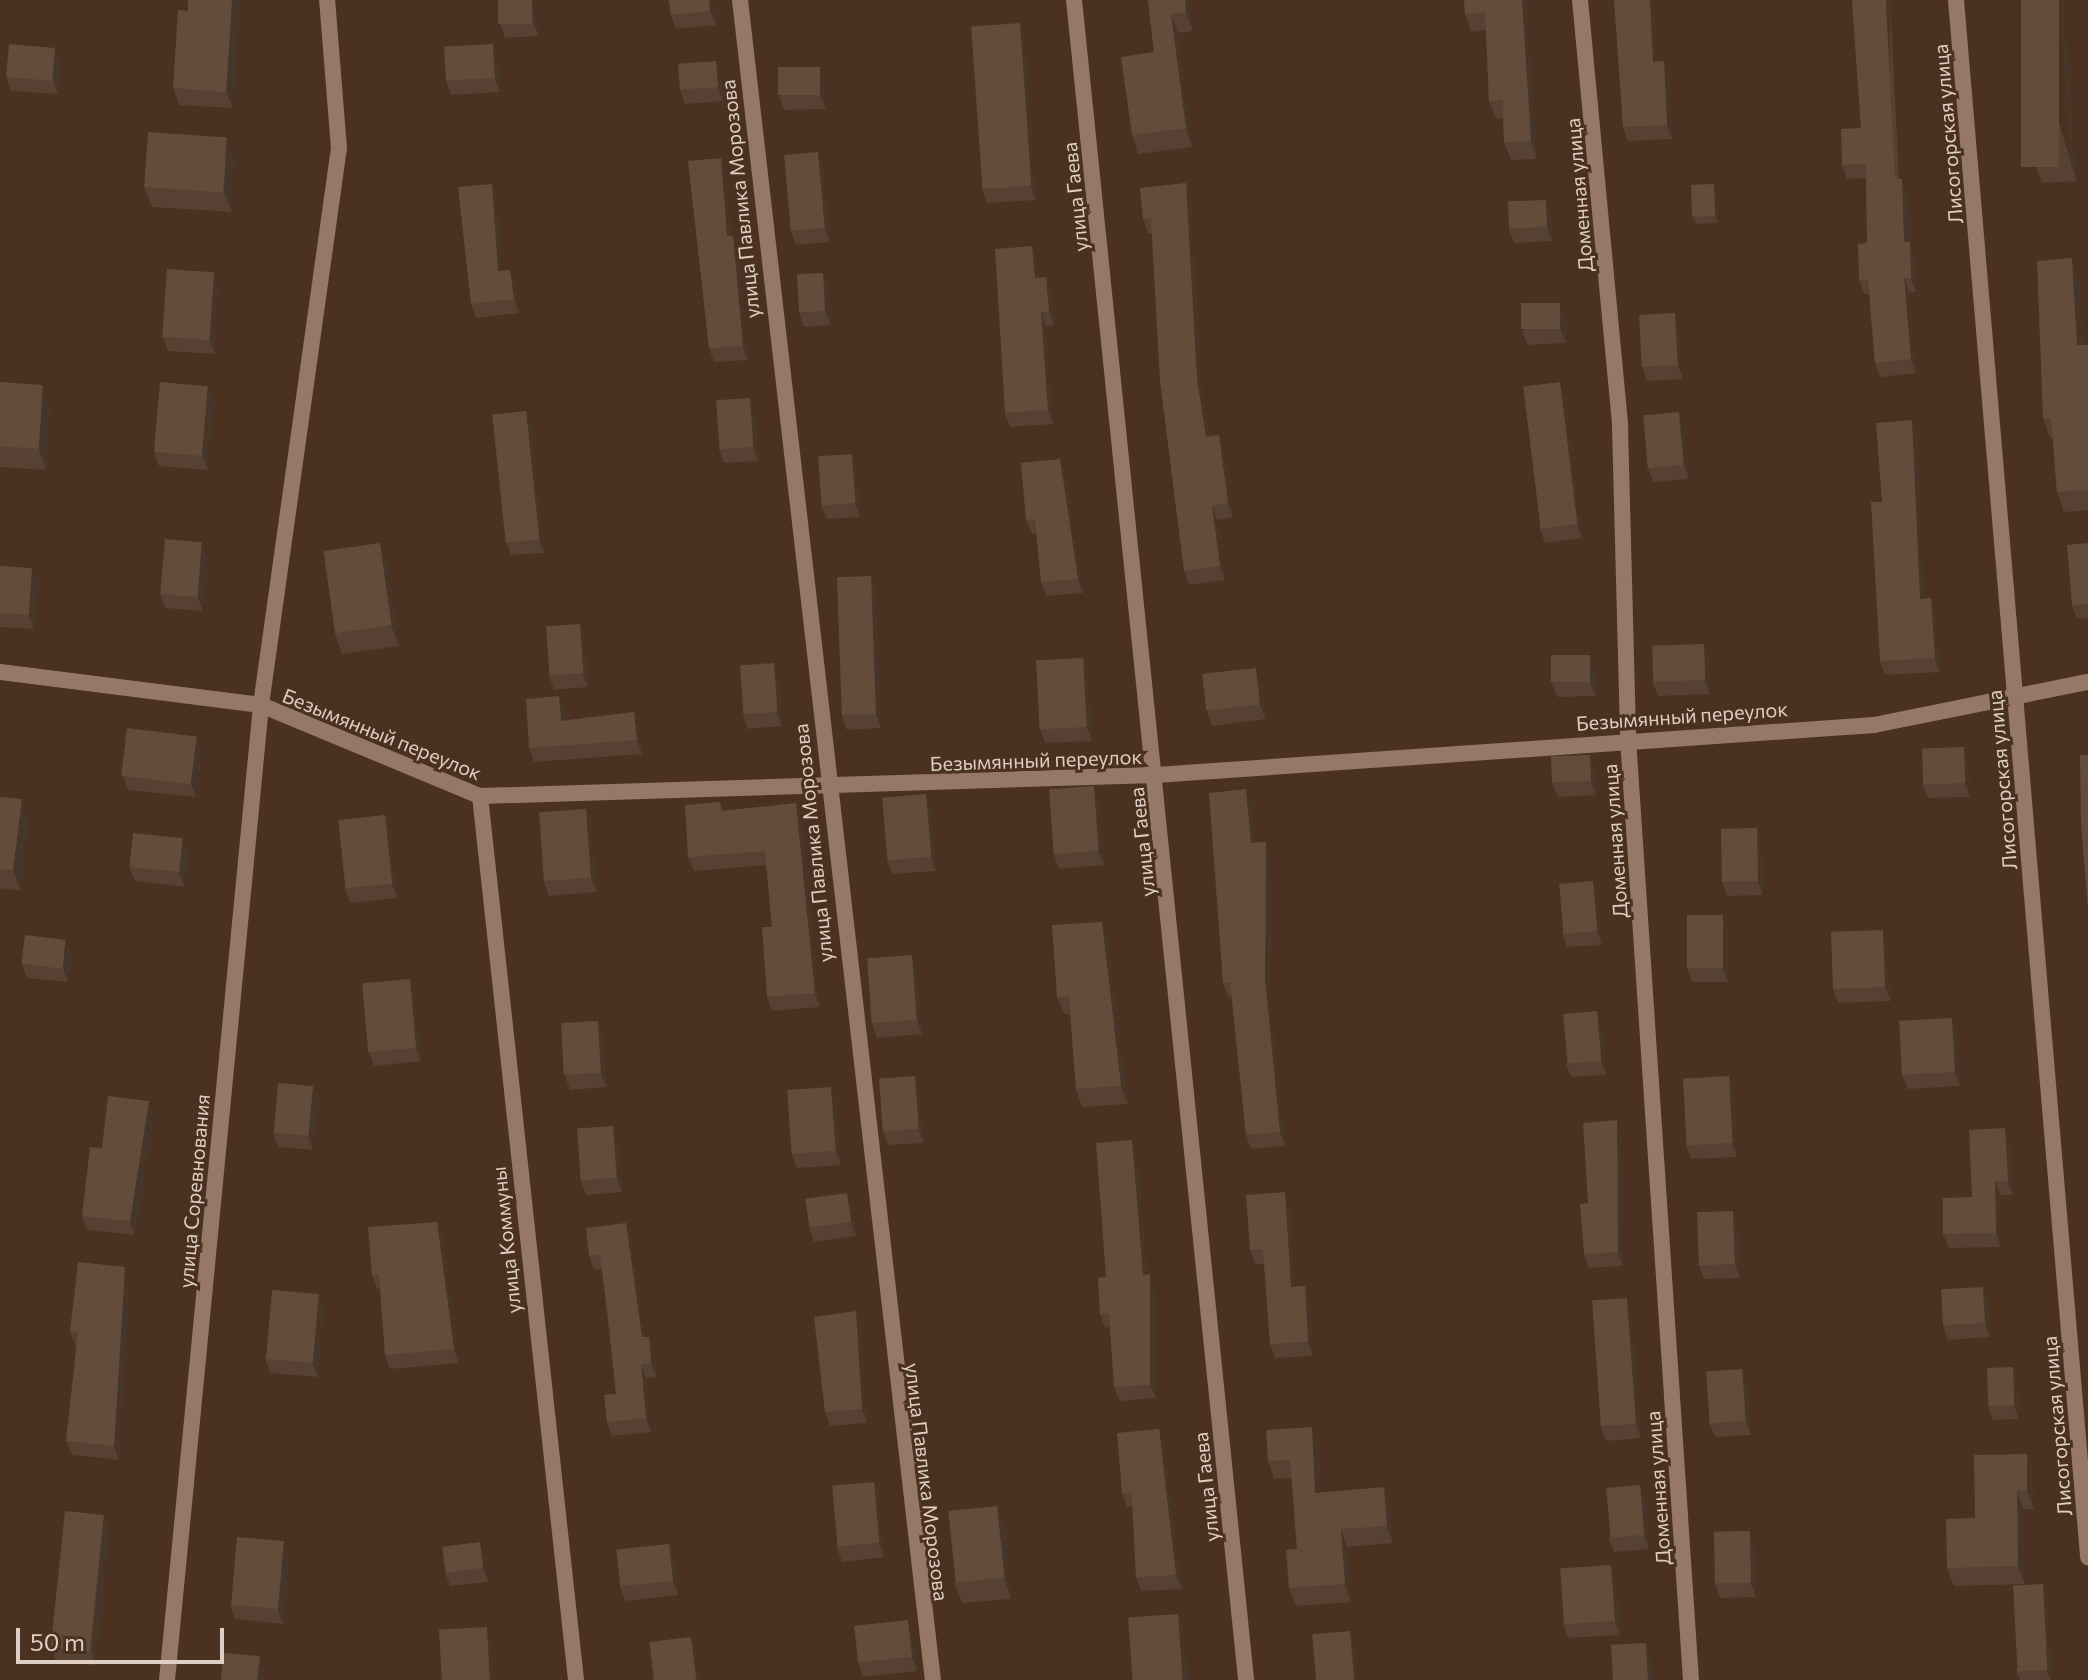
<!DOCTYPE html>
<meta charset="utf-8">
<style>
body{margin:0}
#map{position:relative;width:2088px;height:1680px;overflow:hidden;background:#4b311f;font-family:Commissioner,sans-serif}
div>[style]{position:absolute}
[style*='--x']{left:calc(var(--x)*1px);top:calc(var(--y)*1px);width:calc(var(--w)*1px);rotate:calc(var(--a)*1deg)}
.street>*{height:16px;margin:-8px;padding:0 8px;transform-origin:8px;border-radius:8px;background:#967866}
.wall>*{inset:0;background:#564133}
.shaded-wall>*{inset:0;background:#463529;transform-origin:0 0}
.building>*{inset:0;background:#644c3b;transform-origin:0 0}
span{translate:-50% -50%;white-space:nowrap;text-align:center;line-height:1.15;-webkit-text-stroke:6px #4b311f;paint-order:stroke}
.street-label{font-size:20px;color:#dfcec3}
.scale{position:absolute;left:16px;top:1628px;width:208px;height:36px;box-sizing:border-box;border:4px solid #dfcec3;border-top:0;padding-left:10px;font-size:24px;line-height:28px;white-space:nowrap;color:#dfcec3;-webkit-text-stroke:6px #4b311f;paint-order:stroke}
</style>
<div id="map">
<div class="street">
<i style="--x:740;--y:0;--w:1691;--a:83.45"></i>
<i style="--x:1074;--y:0;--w:1689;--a:84.15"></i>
<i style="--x:1580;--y:0;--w:429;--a:84.6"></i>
<i style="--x:1620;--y:427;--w:312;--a:88.5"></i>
<i style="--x:1628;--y:739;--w:943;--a:86.17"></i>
<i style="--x:1956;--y:0;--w:1563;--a:85.15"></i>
<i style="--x:0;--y:672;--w:263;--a:7.2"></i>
<i style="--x:261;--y:705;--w:237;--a:22.6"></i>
<i style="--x:480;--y:796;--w:676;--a:-1.78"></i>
<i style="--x:1156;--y:775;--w:720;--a:-3.98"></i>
<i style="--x:1874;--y:725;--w:218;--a:-11.4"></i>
<i style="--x:480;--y:796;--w:889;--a:83.8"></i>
<i style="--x:167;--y:1680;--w:980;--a:-84.49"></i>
<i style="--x:261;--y:705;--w:562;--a:-82.03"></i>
<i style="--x:339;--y:148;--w:148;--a:-94.6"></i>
</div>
<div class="wall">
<i style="clip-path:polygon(188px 0,239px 0,233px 108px,179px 105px,173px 88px,188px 11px)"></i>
<i style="clip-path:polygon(498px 0,536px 0,538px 36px,505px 38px,500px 24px)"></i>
<i style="clip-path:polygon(669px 0,713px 0,716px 25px,676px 29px,671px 15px)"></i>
<i style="clip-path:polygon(1148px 0,1189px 0,1193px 31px,1178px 33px,1192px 147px,1138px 154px,1132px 135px,1154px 52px)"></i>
<i style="clip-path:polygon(1527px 0,1537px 159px,1511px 160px,1504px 142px,1503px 118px,1496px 119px,1489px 101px,1486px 30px,1471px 32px,1465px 14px)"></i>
<i style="clip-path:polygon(1852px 0,1890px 0,1899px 179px,1908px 193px,1909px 242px,1910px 242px,1915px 256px,1916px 292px,1909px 292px,1916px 373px,1880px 377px,1875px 363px,1869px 294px,1864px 294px,1859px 280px,1867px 243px,1866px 178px,1847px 179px,1842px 165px,1861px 128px)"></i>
<i style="clip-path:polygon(2021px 0,2077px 181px,2042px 183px,2036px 166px)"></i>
<i style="clip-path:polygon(1654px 3px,1657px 61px,1664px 61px,1669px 75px,1672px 139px,1628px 141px,1623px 127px)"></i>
<i style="clip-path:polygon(1020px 23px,1025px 37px,1036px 200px,987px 203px,982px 190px)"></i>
<i style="clip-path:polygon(55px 48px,60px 62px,58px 94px,11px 91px,6px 77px)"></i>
<i style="clip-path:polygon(498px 58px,500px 92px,451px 95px,446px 81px)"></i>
<i style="clip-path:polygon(716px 61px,721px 75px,723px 101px,685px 104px,680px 90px)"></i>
<i style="clip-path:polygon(825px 81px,826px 109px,784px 110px,779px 96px)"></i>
<i style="clip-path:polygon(235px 157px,232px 212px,152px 207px,144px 187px)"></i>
<i style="clip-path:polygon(823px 166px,830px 242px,796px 245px,791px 231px)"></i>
<i style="clip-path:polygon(726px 172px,731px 236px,738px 250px,748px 360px,714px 362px,709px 348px)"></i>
<i style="clip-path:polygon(1186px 183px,1191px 197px,1202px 394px,1209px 436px,1219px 435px,1224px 449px,1233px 517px,1217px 520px,1225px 580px,1189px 585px,1184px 571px,1152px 233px,1148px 233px,1143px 219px)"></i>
<i style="clip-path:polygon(492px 184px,497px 198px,502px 271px,515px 284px,519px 313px,476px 318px,471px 304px)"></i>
<i style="clip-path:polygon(1714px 184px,1716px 191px,1718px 223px,1696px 224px,1693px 217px)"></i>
<i style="clip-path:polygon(1551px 214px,1552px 241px,1514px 243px,1509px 229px)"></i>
<i style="clip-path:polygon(1037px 260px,1039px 278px,1046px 277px,1051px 291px,1054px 325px,1046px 326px,1053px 424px,1010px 427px,1005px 413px)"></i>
<i style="clip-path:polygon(214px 272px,219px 286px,215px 354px,168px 351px,163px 337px)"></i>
<i style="clip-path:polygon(823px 273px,828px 287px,831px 325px,804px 327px,799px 313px)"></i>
<i style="clip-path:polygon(2079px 278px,2083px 345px,2088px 345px,2088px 510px,2064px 512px,2057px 492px,2053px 438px,2050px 438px,2043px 418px)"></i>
<i style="clip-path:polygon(1560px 303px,1565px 317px,1566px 343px,1527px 345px,1522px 331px)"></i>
<i style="clip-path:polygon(1680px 327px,1683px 379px,1647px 381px,1642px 367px)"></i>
<i style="clip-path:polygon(0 382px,51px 406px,46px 470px,0 467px)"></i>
<i style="clip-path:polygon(1565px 396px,1582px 538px,1545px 543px,1540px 529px)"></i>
<i style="clip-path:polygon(214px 400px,208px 470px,159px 466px,154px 452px)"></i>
<i style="clip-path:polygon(526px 411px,531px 425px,544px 553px,511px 555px,506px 541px)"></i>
<i style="clip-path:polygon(755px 412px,758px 461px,724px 463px,719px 449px)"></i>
<i style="clip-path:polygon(1685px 426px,1689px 479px,1653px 482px,1648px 468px)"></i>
<i style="clip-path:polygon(1917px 434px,1924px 599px,1931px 598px,1936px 612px,1940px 672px,1885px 675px,1880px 661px,1882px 502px)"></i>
<i style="clip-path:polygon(857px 468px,860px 517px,827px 519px,821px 505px)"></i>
<i style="clip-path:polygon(1065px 473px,1083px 593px,1046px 596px,1041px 582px,1036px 533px,1032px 534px,1026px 520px)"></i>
<i style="clip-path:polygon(2088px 543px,2088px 618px,2077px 619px,2072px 605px)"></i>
<i style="clip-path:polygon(207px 556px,203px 611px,165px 608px,160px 594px)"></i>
<i style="clip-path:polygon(388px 564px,399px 646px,342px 654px,335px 633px)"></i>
<i style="clip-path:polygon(0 566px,32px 568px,38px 582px,34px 629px,0 627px)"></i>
<i style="clip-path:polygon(871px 576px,876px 590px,881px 728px,847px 730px,842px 716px)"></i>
<i style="clip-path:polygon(580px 624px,585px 638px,588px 687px,554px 690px,549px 676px)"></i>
<i style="clip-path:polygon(1704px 644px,1709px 658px,1710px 694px,1658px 696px,1652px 682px)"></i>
<i style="clip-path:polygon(1083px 658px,1089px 672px,1092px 741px,1045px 743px,1040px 729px)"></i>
<i style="clip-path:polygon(1595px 669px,1596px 696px,1557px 697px,1552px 683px)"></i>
<i style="clip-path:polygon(779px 677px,782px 726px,748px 729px,743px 715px)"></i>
<i style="clip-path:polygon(1261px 682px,1266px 719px,1212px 726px,1207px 712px)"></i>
<i style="clip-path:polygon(559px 696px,565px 710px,565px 720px,634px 712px,639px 726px,642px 754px,534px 762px,529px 748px)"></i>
<i style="clip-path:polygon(197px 736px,202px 750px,196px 797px,128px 790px,123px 776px)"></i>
<i style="clip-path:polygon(1590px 755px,1595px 769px,1596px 795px,1558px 797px,1552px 783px)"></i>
<i style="clip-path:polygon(1969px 761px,1970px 797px,1928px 798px,1922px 784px)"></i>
<i style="clip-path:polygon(926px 794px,931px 808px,936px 871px,892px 874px,887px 860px)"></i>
<i style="clip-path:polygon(0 797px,29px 820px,21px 891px,0 888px)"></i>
<i style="clip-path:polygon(1099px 800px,1104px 865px,1059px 869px,1054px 855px)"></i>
<i style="clip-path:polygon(720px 802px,723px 811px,796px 803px,802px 817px,820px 1007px,772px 1011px,767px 997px,772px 927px,766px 865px,694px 871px,688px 857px)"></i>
<i style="clip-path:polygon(1251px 803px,1255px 843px,1266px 842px,1271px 856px,1270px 993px,1285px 1146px,1251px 1149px,1246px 1135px,1232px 996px,1228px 997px,1223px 983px)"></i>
<i style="clip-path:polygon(586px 809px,592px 823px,597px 892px,549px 896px,544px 882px)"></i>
<i style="clip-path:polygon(385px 815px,390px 829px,397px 898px,350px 903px,345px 889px)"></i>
<i style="clip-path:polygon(1757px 828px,1762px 842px,1763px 895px,1727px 896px,1722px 882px)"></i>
<i style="clip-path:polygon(188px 852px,185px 887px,135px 881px,129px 867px)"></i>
<i style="clip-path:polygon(1598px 895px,1602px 945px,1567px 947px,1562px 933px)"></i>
<i style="clip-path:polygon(1102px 922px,1108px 939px,1128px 1104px,1082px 1107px,1076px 1089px,1070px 1014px,1064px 1014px,1057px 997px)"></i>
<i style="clip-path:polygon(1728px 929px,1728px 982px,1692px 982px,1687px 968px)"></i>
<i style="clip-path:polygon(1888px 944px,1891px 1001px,1838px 1003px,1833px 989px)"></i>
<i style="clip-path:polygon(72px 954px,68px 982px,27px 978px,22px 964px)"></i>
<i style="clip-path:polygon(912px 955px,917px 969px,922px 1034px,877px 1038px,872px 1024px)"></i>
<i style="clip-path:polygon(410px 979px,415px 993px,421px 1061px,374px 1066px,369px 1052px)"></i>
<i style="clip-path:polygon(598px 1021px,603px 1035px,606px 1087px,570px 1090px,565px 1076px)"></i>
<i style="clip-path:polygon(1602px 1025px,1606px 1075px,1571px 1077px,1566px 1064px)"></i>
<i style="clip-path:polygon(1957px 1032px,1960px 1086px,1908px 1089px,1902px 1075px)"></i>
<i style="clip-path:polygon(915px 1076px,920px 1090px,924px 1143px,888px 1145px,883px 1131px)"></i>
<i style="clip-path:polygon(1729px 1076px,1734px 1090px,1737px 1157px,1691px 1159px,1686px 1145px)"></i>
<i style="clip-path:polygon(313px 1086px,318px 1100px,313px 1150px,278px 1147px,273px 1133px)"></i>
<i style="clip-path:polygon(836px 1101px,841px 1165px,797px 1168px,792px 1154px)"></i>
<i style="clip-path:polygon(154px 1115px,135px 1235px,87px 1230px,82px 1216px,102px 1148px)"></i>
<i style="clip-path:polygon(613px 1126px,618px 1140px,622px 1192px,586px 1195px,581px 1181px)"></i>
<i style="clip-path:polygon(2005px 1128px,2010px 1142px,2013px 1195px,2000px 1195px,2001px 1247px,1949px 1248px,1943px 1234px,1972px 1197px)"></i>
<i style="clip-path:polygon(1622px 1134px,1623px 1266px,1589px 1268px,1584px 1254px,1588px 1203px)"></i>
<i style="clip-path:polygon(1137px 1154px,1147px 1275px,1155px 1288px,1156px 1398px,1119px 1401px,1114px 1387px,1110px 1327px,1105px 1328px,1100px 1314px,1106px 1277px)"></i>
<i style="clip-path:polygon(1285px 1192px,1290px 1206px,1295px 1287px,1305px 1286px,1310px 1300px,1313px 1356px,1275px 1358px,1270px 1344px,1264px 1264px,1255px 1264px,1250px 1250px)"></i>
<i style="clip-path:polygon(852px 1207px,856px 1236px,814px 1242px,809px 1228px)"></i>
<i style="clip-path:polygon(437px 1222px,443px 1236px,459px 1363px,390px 1369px,385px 1355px,380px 1289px,377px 1289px,372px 1275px)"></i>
<i style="clip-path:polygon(626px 1223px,631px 1237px,645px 1337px,649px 1337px,654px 1351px,657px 1377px,646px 1378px,651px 1432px,612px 1436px,607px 1422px,616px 1394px,602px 1269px,594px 1270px,589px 1256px)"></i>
<i style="clip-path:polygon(1738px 1225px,1740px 1278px,1704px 1279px,1699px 1265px)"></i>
<i style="clip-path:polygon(130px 1281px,119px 1460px,72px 1455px,66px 1441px,77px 1345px,75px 1345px,70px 1331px)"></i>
<i style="clip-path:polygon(1988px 1301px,1990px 1337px,1948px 1340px,1943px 1326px)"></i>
<i style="clip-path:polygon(324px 1308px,318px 1377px,270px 1373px,265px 1359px)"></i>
<i style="clip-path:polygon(1632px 1312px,1641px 1438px,1606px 1441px,1601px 1427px)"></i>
<i style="clip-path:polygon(861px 1325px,867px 1423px,830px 1426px,825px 1412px)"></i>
<i style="clip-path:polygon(2013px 1367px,2018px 1381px,2019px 1419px,1993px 1420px,1988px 1406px)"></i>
<i style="clip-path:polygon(1742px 1369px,1747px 1383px,1751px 1435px,1715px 1437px,1709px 1423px)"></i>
<i style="clip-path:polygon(1159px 1429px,1164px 1443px,1182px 1589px,1141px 1591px,1136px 1577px,1132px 1507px,1127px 1507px,1122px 1493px)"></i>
<i style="clip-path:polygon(1318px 1444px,1321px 1492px,1390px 1505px,1393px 1543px,1347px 1547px,1351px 1602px,1296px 1606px,1289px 1588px,1297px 1549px,1292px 1478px,1274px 1479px,1268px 1461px)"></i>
<i style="clip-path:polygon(2027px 1454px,2033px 1473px,2034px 1509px,2023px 1509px,2025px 1584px,1954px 1586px,1947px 1568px,1975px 1518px)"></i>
<i style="clip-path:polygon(874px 1482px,879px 1496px,884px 1557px,842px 1562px,837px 1548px)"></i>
<i style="clip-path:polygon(1640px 1485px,1646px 1499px,1649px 1549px,1614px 1552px,1609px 1538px)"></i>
<i style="clip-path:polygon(997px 1506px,1005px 1527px,1011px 1599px,962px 1603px,954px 1583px)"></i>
<i style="clip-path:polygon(104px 1515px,109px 1529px,96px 1665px,56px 1661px,51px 1647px)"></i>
<i style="clip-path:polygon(669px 1544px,674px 1558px,678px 1595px,625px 1601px,620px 1587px)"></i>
<i style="clip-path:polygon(1755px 1545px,1756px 1597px,1720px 1598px,1715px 1584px)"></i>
<i style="clip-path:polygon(289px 1555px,283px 1624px,235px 1619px,230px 1605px)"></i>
<i style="clip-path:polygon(485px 1556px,488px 1582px,450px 1586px,445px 1572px)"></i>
<i style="clip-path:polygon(1611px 1565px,1617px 1579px,1620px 1635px,1568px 1638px,1563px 1624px)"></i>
<i style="clip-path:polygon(2043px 1584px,2048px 1598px,2052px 1680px,2020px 1680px,2016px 1671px)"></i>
<i style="clip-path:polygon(913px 1634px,917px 1671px,863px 1677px,858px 1663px)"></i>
</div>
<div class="shaded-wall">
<i style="clip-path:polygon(232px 0,239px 0,233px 108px,226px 92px)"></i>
<i style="clip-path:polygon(532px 0,536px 0,538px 36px,533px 22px)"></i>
<i style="clip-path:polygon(709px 0,713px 0,716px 25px,710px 11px)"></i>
<i style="clip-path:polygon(1185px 0,1189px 0,1193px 31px,1186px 12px)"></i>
<i style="clip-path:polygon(1522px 0,1527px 0,1537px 159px,1531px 141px)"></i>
<i style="clip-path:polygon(1650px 0,1653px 0,1654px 3px,1658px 76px,1653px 62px)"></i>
<i style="left:1886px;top:0;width:4px;height:179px"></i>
<i style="clip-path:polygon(2059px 0,2064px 0,2077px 181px,2071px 164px)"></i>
<i style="clip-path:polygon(1171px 14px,1178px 33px,1192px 147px,1186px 128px)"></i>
<i style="clip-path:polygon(1020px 23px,1025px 37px,1036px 200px,1031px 186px)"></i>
<i style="clip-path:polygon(493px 44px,498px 58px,500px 92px,495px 78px)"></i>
<i style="clip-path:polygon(55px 48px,60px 62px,58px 94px,53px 80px)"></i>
<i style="clip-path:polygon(716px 61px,721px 75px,723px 101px,718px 87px)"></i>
<i style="clip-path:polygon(1664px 61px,1669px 75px,1672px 139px,1667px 125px)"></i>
<i style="clip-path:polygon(820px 67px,825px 81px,826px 109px,820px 95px)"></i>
<i style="clip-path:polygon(227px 137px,235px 157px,232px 212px,224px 192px)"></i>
<i style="clip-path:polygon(818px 152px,823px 166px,830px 242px,825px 228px)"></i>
<i style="clip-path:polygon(721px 158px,726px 172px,732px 250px,727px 236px)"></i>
<i style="clip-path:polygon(1902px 179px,1908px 193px,1909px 256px,1904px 242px)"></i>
<i style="clip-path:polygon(1186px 183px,1191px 197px,1202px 394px,1211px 451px,1206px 437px,1197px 380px)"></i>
<i style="clip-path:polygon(492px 184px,497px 198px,503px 285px,498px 271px)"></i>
<i style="clip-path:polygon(1714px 184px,1716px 191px,1718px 223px,1715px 216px)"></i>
<i style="clip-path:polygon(1546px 200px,1551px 214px,1552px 241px,1547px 227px)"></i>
<i style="clip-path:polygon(733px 236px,738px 250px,748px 360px,743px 346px)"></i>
<i style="clip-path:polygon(1910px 242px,1915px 256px,1916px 292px,1911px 278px)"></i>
<i style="clip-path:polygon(1032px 246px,1037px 260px,1040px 292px,1035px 278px)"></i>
<i style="clip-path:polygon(2072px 258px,2079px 278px,2084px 365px,2077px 345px)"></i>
<i style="clip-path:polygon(510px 270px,515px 284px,519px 313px,514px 299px)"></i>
<i style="clip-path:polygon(214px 272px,219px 286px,215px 354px,210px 340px)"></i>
<i style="clip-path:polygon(823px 273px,828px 287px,831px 325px,825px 311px)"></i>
<i style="clip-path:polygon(1046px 277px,1051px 291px,1054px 325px,1049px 311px)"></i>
<i style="clip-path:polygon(1904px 278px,1909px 292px,1916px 373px,1911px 359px)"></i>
<i style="clip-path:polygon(1560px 303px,1565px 317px,1566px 343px,1560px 329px)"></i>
<i style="clip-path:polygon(1041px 312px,1046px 326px,1053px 424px,1048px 410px)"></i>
<i style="clip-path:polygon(1675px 313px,1680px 327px,1683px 379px,1678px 365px)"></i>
<i style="clip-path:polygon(1560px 382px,1565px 396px,1582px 538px,1577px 524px)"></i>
<i style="clip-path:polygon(43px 385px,51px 406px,46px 470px,39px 449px)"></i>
<i style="clip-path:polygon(208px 386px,214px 400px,208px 470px,202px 456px)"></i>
<i style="clip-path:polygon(750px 398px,755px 412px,758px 461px,753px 447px)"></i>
<i style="clip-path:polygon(526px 411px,531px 425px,544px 553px,539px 539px)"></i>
<i style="clip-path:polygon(1679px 412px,1685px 426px,1689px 479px,1684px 465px)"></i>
<i style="clip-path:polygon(1912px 420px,1917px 434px,1925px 613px,1920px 599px)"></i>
<i style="clip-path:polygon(1219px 435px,1224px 449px,1233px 517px,1228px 503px)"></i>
<i style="clip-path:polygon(852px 454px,857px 468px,860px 517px,855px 503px)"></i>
<i style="clip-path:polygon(1060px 459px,1065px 473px,1083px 593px,1078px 579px)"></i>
<i style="clip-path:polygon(1212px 506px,1217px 520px,1225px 580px,1220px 566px)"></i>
<i style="clip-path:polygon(202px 542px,207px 556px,203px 611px,198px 597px)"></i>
<i style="clip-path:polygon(380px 543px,388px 564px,399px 646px,391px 625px)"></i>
<i style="clip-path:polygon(32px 568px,38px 582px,34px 629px,29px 615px)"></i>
<i style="clip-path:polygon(871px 576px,876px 590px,881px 728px,876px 714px)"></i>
<i style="clip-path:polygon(1931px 598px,1936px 612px,1940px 672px,1935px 658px)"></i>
<i style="clip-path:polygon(580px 624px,585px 638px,588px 687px,583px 673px)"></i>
<i style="clip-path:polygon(1704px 644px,1709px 658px,1710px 694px,1705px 680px)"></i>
<i style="clip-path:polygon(1590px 655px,1595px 669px,1596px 696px,1590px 682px)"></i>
<i style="clip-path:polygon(1083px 658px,1089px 672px,1092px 741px,1087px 727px)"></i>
<i style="clip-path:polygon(774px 663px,779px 677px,782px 726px,777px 712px)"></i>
<i style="clip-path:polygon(1256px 668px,1261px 682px,1266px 719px,1260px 705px)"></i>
<i style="clip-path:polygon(559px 696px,565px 710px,566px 735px,561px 721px)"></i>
<i style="clip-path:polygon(634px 712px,639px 726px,642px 754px,637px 740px)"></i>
<i style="clip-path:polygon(197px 736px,202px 750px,196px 797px,191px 783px)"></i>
<i style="clip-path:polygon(1964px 747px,1969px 761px,1970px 797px,1965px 783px)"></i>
<i style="clip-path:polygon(1590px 755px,1595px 769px,1596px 795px,1591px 781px)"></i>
<i style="clip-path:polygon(1094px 786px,1099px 800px,1104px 865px,1098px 851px)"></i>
<i style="clip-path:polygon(1246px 789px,1251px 803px,1257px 857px,1251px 843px)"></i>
<i style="clip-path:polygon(926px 794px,931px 808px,936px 871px,931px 857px)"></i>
<i style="clip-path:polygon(22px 799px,29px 820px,21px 891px,13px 870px)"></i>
<i style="clip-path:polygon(796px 803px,802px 817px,820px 1007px,815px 993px)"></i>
<i style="clip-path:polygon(586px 809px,592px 823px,597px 892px,591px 878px)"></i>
<i style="clip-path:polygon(385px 815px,390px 829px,397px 898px,392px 884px)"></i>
<i style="clip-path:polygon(1757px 828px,1762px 842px,1763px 895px,1758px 881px)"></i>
<i style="clip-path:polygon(183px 838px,188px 852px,185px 887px,179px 873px)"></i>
<i style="clip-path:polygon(1266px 842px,1271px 856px,1270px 993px,1285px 1146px,1280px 1132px,1265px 979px)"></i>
<i style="clip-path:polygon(1593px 881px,1598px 895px,1602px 945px,1597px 931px)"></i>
<i style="clip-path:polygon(1723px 915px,1728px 929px,1728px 982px,1723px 968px)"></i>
<i style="clip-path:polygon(1102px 922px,1108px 939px,1128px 1104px,1121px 1086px)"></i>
<i style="clip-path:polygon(1883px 930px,1888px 944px,1891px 1001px,1885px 987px)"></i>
<i style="clip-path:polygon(66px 940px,72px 954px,68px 982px,63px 968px)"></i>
<i style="clip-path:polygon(912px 955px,917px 969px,922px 1034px,917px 1020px)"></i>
<i style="clip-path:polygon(410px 979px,415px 993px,421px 1061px,416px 1048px)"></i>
<i style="clip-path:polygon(1597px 1011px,1602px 1025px,1606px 1075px,1601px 1061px)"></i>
<i style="clip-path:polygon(1952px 1018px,1957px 1032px,1960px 1086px,1955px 1072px)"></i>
<i style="clip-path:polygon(598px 1021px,603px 1035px,606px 1087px,601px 1073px)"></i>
<i style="clip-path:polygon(915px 1076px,920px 1090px,924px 1143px,919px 1129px)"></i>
<i style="clip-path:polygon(1729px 1076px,1734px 1090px,1737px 1157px,1732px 1143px)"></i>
<i style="clip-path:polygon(313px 1086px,318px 1100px,313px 1150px,308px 1136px)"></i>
<i style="clip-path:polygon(831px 1087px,836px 1101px,841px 1165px,836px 1151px)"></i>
<i style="clip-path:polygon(149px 1101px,154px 1115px,135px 1235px,130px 1221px)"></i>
<i style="clip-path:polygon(1617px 1120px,1622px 1134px,1623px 1266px,1618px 1252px)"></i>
<i style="clip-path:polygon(613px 1126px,618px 1140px,622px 1192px,617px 1178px)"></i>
<i style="clip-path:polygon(2005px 1128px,2010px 1142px,2013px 1195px,2008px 1181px)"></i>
<i style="clip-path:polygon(1132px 1140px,1137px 1154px,1148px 1289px,1143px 1275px)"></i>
<i style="clip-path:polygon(1995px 1181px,2000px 1195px,2001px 1247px,1996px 1233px)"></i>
<i style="clip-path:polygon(1285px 1192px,1290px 1206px,1296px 1301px,1291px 1287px)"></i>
<i style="clip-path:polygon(847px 1193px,852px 1207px,856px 1236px,851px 1222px)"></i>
<i style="clip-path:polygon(1733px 1211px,1738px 1225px,1740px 1278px,1735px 1264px)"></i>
<i style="clip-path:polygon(437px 1222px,443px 1236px,459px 1363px,454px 1349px)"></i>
<i style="clip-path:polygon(626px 1223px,631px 1237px,647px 1351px,642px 1337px)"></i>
<i style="clip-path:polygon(125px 1267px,130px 1281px,119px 1460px,114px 1446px)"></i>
<i style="clip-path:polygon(1150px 1274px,1155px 1288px,1156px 1398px,1150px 1385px)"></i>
<i style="clip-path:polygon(1305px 1286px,1310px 1300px,1313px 1356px,1308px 1342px)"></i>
<i style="clip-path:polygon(1983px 1287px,1988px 1301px,1990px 1337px,1985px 1323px)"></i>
<i style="clip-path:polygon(319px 1294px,324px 1308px,318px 1377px,312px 1363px)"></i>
<i style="clip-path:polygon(1627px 1298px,1632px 1312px,1641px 1438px,1636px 1424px)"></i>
<i style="clip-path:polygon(856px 1311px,861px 1325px,867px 1423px,862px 1409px)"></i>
<i style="clip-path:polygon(649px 1337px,654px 1351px,657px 1377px,651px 1363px)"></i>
<i style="clip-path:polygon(641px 1364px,646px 1378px,651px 1432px,646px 1418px)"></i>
<i style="clip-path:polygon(2013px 1367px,2018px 1381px,2019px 1419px,2014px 1405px)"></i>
<i style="clip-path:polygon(1742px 1369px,1747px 1383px,1751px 1435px,1746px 1421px)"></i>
<i style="clip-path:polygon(1312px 1427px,1318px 1444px,1322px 1510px,1315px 1493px)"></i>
<i style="clip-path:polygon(1159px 1429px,1164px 1443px,1182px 1589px,1176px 1575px)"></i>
<i style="clip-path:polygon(2027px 1454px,2033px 1473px,2034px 1509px,2027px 1490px)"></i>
<i style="clip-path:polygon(874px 1482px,879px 1496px,884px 1557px,879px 1543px)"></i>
<i style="clip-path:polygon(1640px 1485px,1646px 1499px,1649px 1549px,1644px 1535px)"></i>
<i style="clip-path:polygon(1384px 1487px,1390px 1505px,1393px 1543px,1387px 1526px)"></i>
<i style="clip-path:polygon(2017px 1491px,2023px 1509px,2025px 1584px,2018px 1566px)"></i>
<i style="clip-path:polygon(997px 1506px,1005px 1527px,1011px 1599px,1004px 1578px)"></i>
<i style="clip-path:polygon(104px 1515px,109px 1529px,96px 1665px,91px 1651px)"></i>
<i style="clip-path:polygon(1341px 1529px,1347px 1547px,1351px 1602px,1345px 1584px)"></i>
<i style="clip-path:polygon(1750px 1531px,1755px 1545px,1756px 1597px,1751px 1583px)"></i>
<i style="clip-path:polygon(284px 1541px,289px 1555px,283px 1624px,278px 1610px)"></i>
<i style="clip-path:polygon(480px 1542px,485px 1556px,488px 1582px,483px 1568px)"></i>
<i style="clip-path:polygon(669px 1544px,674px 1558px,678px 1595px,673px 1581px)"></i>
<i style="clip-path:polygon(1611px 1565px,1617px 1579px,1620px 1635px,1615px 1621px)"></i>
<i style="clip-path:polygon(2043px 1584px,2048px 1598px,2052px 1680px,2050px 1680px,2047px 1670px)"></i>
<i style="clip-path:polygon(1178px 1614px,1185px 1635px,1189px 1680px,1183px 1680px)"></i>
<i style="clip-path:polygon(908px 1620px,913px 1634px,917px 1671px,912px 1657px)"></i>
<i style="clip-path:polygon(487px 1627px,492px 1641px,494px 1680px,490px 1680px)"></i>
<i style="clip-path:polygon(1350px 1631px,1355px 1645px,1358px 1680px,1354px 1680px)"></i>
<i style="clip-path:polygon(691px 1637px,696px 1651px,700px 1680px,696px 1680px)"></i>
<i style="clip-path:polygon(1646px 1643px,1651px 1657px,1653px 1680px,1648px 1680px)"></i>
<i style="clip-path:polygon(260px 1656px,265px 1670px,264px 1680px,257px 1680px)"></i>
</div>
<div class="building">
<i style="clip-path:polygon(188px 0,232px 0,226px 92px,173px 88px,178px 10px,188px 11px)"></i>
<i style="left:498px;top:0;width:34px;height:24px"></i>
<i style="clip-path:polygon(669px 0,709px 0,710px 11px,671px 15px)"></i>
<i style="clip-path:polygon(1148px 0,1185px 0,1186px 12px,1171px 14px,1186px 128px,1132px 135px,1121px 57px,1154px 52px)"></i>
<i style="clip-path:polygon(1464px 0,1522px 0,1531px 141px,1504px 142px,1503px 100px,1489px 101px,1485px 12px,1465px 14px)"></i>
<i style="clip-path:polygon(1614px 0,1650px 0,1653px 62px,1664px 61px,1667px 125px,1623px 127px)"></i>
<i style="clip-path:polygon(1852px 0,1886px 0,1895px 179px,1902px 179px,1904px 242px,1910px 242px,1911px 278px,1904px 278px,1911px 359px,1875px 363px,1868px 279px,1859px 280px,1858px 244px,1867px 243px,1866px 164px,1842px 165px,1841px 129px,1861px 128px)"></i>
<i style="left:2021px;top:0;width:38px;height:167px"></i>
<i style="left:1020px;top:23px;width:163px;height:49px;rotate:86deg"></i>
<i style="left:9px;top:44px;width:46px;height:33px;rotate:5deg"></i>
<i style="left:493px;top:44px;width:34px;height:49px;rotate:87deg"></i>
<i style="left:716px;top:61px;width:26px;height:38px;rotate:86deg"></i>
<i style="left:820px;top:67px;width:28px;height:42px;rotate:90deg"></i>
<i style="left:148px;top:132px;width:79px;height:55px;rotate:4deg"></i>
<i style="left:818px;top:152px;width:76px;height:34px;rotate:85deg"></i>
<i style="clip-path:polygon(721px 158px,727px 236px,733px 236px,743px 346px,709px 348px,688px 161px)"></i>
<i style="clip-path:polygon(1186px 183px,1197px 380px,1206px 437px,1219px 435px,1228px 503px,1212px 506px,1220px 566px,1184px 571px,1160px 381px,1151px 219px,1143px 219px,1140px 188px)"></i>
<i style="clip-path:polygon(492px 184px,498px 271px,510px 270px,514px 299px,471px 304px,458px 187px)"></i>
<i style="left:1714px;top:184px;width:32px;height:23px;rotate:88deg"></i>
<i style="left:1546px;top:200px;width:27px;height:38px;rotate:88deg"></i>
<i style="clip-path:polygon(1032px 246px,1035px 278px,1046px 277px,1049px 311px,1041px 312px,1048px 410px,1005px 413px,995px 249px)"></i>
<i style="clip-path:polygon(2072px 258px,2077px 345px,2088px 345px,2088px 490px,2057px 492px,2051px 418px,2043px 418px,2037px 261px)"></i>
<i style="left:167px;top:269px;width:47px;height:68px;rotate:4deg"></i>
<i style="left:823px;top:273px;width:38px;height:26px;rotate:87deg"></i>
<i style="left:1560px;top:303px;width:26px;height:39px;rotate:90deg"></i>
<i style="left:1675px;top:313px;width:52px;height:36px;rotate:87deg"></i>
<i style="left:0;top:382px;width:43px;height:64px;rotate:4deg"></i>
<i style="left:160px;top:382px;width:48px;height:70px;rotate:5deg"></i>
<i style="left:1560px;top:382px;width:143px;height:37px;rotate:83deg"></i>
<i style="left:750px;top:398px;width:49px;height:34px;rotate:86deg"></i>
<i style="left:526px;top:411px;width:129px;height:34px;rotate:84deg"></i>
<i style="left:1679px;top:412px;width:53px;height:36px;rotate:85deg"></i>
<i style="clip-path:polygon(1912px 420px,1920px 599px,1931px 598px,1935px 658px,1880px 661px,1871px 502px,1882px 502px,1876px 423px)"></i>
<i style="left:852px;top:454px;width:49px;height:34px;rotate:86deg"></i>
<i style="clip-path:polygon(1060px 459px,1078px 579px,1041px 582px,1035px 519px,1026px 520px,1021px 463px)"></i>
<i style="left:165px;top:539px;width:37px;height:55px;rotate:5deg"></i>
<i style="left:380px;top:543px;width:83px;height:57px;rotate:82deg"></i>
<i style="clip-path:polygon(2088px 543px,2088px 604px,2072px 605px,2067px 545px)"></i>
<i style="left:0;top:566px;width:32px;height:47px;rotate:4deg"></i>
<i style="left:871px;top:576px;width:138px;height:34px;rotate:88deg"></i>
<i style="left:580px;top:624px;width:49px;height:34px;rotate:86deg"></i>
<i style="left:1704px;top:644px;width:36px;height:52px;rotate:88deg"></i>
<i style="left:1590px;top:655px;width:27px;height:39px;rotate:90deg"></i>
<i style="left:1083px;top:658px;width:69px;height:47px;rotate:87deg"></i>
<i style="left:774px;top:663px;width:49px;height:34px;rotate:86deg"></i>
<i style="left:1256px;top:668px;width:37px;height:54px;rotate:84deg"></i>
<i style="clip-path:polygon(559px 696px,561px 721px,634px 712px,637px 740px,529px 748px,526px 699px)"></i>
<i style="left:127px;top:728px;width:70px;height:48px;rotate:7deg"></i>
<i style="left:1964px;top:747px;width:36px;height:42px;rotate:88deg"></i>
<i style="left:1590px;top:755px;width:26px;height:39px;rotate:88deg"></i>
<i style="clip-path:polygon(2080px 755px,2088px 755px,2088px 910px,2081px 823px)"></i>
<i style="left:1094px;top:786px;width:65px;height:45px;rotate:86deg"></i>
<i style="clip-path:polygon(1246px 789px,1251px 843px,1266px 842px,1265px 979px,1280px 1132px,1246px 1135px,1230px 982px,1223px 983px,1209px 793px)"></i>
<i style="left:926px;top:794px;width:63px;height:44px;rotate:85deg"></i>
<i style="clip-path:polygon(0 797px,22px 799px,13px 870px,0 869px)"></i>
<i style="clip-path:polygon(720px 802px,721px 811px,796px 803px,815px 993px,767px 997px,762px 927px,772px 927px,765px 851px,688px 857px,685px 805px)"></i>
<i style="left:586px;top:809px;width:69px;height:47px;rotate:86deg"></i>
<i style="left:385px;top:815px;width:69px;height:47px;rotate:84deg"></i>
<i style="left:1757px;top:828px;width:53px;height:36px;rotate:89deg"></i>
<i style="left:133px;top:833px;width:50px;height:34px;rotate:6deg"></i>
<i style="left:1593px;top:881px;width:50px;height:34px;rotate:85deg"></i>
<i style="left:1687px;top:915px;width:36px;height:53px"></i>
<i style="clip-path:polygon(1102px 922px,1121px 1086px,1076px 1089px,1069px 996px,1057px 997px,1052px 925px)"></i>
<i style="left:1883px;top:930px;width:57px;height:52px;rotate:88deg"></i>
<i style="left:25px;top:935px;width:41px;height:29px;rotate:7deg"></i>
<i style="left:912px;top:955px;width:65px;height:45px;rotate:86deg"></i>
<i style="left:410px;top:979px;width:69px;height:48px;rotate:85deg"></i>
<i style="left:1597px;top:1011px;width:50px;height:34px;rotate:85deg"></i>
<i style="left:1952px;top:1018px;width:54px;height:53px;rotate:87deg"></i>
<i style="left:598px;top:1021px;width:52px;height:37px;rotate:87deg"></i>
<i style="left:915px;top:1076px;width:53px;height:36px;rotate:86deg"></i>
<i style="left:1729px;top:1076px;width:67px;height:46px;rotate:87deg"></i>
<i style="left:278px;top:1083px;width:35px;height:50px;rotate:5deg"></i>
<i style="left:831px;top:1087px;width:64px;height:44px;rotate:86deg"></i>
<i style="clip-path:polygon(108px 1096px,149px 1101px,130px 1221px,82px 1216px,90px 1147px,102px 1148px)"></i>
<i style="clip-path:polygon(1617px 1120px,1618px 1252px,1584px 1254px,1580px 1204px,1588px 1203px,1583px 1123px)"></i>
<i style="left:613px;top:1126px;width:52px;height:36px;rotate:86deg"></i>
<i style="clip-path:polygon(2005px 1128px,2008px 1181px,1995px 1181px,1996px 1233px,1943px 1234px,1943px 1198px,1972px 1197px,1969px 1130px)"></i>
<i style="clip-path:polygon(1132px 1140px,1143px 1275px,1150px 1274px,1150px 1385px,1114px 1387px,1109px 1313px,1100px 1314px,1098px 1278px,1106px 1277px,1096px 1143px)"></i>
<i style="clip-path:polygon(1285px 1192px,1291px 1287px,1305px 1286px,1308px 1342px,1270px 1344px,1263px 1249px,1250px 1250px,1246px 1195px)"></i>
<i style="left:847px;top:1193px;width:29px;height:42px;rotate:82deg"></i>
<i style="left:1733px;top:1211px;width:53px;height:36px;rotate:88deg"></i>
<i style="clip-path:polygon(437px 1222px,454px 1349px,385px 1355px,379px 1274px,372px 1275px,368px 1227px)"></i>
<i style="clip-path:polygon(626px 1223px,642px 1337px,649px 1337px,651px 1363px,641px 1364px,646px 1418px,607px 1422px,604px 1395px,616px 1394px,609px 1325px,600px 1255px,589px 1256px,586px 1228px)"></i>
<i style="clip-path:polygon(78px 1262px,125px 1267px,114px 1446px,66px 1441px,78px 1332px,70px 1331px)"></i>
<i style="left:1983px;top:1287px;width:36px;height:42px;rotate:87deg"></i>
<i style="left:272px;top:1290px;width:47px;height:69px;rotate:5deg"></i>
<i style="left:1627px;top:1298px;width:126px;height:35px;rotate:86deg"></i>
<i style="clip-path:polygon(856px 1311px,862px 1409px,825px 1412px,814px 1317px)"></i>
<i style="left:2013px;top:1367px;width:38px;height:26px;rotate:88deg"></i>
<i style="left:1742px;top:1369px;width:52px;height:36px;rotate:86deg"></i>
<i style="clip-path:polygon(1312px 1427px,1315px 1493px,1384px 1487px,1387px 1526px,1341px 1529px,1345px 1584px,1289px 1588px,1286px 1550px,1297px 1549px,1290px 1460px,1268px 1461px,1266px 1430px)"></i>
<i style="clip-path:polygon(1159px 1429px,1176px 1575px,1136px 1577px,1132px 1493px,1122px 1493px,1117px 1433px)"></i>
<i style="clip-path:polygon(2027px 1454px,2027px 1490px,2017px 1491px,2018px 1566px,1947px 1568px,1946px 1519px,1975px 1518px,1974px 1455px)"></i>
<i style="left:874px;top:1482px;width:61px;height:42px;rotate:85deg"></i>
<i style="left:1640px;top:1485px;width:50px;height:34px;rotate:85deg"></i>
<i style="left:997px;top:1506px;width:72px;height:49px;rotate:84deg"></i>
<i style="left:65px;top:1511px;width:39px;height:137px;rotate:6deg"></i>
<i style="left:1750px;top:1531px;width:52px;height:36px;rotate:89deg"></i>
<i style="left:237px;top:1537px;width:47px;height:68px;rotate:5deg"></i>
<i style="left:480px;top:1542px;width:26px;height:38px;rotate:83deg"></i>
<i style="left:669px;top:1544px;width:37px;height:53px;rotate:84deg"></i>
<i style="left:1611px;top:1565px;width:56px;height:51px;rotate:86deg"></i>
<i style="left:2043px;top:1584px;width:86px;height:30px;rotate:87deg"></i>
<i style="left:1178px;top:1614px;width:66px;height:50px;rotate:86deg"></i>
<i style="left:908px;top:1620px;width:37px;height:54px;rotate:84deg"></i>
<i style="left:487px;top:1627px;width:53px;height:48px;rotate:87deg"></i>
<i style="left:1350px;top:1631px;width:49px;height:38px;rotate:85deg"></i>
<i style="left:691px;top:1637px;width:43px;height:42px;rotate:83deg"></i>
<i style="left:1646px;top:1643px;width:37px;height:35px;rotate:87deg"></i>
<i style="clip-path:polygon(223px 1653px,260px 1656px,257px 1680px,221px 1680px)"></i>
</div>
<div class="street-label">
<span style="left:1948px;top:134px;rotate:-95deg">Лисогорская улица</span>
<span style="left:1579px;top:195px;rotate:-95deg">Доменная улица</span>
<span style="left:1075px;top:197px;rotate:-96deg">улица Гаева</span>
<span style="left:740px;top:199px;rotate:-96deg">улица Павлика Морозова</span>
<span style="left:1682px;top:716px;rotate:-4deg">Безымянный переулок</span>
<span style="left:382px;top:734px;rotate:22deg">Безымянный переулок</span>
<span style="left:1036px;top:760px;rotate:-2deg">Безымянный переулок</span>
<span style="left:2002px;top:780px;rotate:-95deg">Лисогорская улица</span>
<span style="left:1615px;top:841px;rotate:-94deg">Доменная улица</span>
<span style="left:1142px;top:842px;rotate:-96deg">улица Гаева</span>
<span style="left:813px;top:843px;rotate:-96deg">улица Павлика Морозова</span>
<span style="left:194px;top:1191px;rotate:-85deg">улица Соревнования</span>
<span style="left:506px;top:1240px;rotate:-96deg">улица Коммуны</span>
<span style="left:2057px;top:1426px;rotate:-95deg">Лисогорская улица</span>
<span style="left:927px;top:1482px;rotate:83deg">улица Павлика Морозова</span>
<span style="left:1206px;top:1487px;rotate:-96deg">улица Гаева</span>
<span style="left:1658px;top:1488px;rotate:-94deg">Доменная улица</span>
</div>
<div class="scale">50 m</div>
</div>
